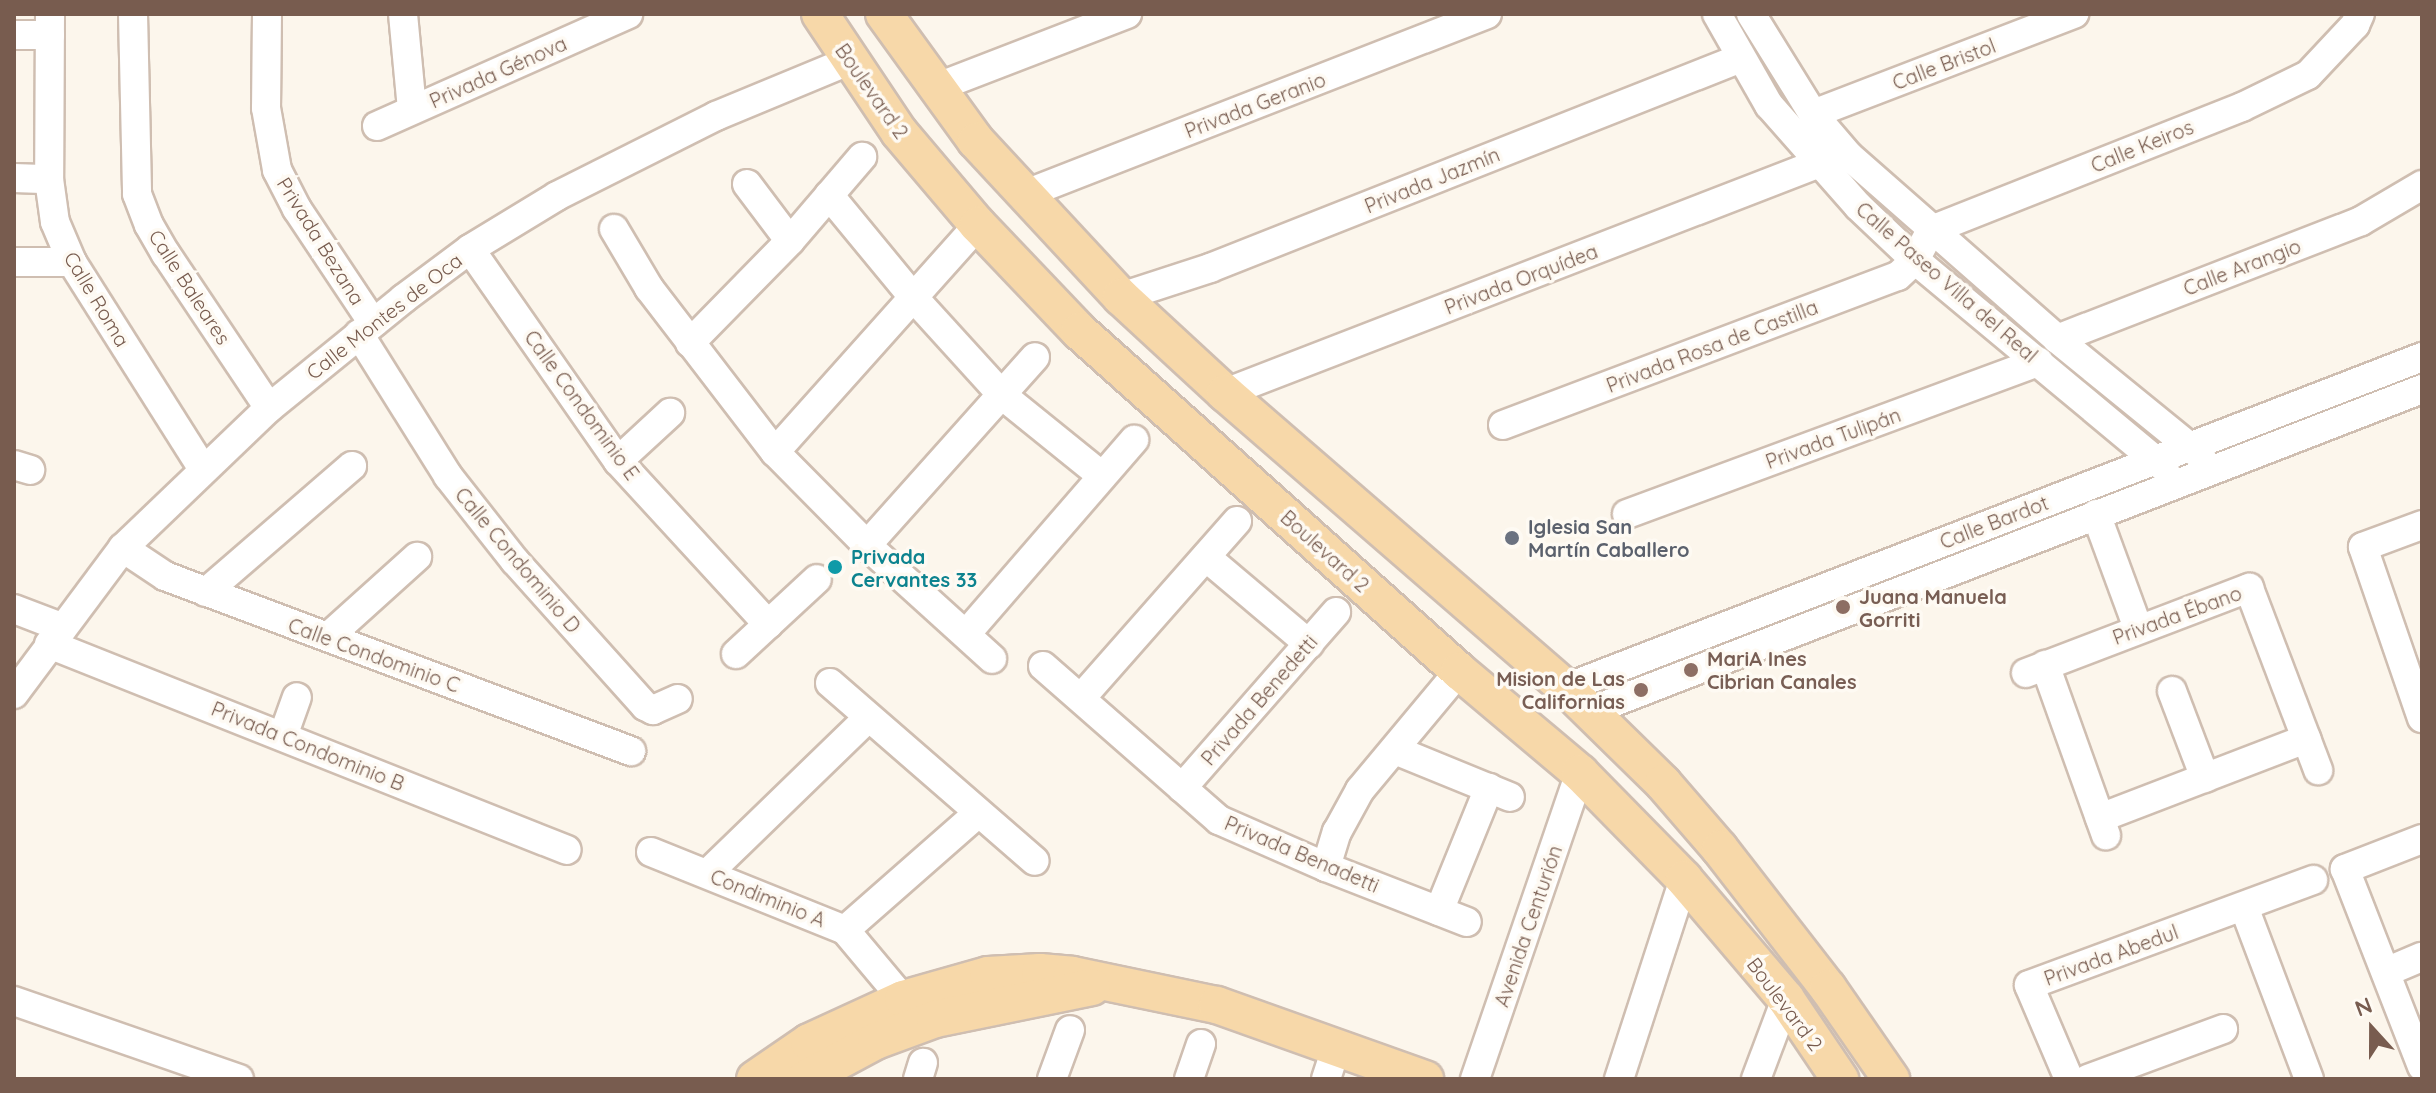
<!DOCTYPE html>
<meta charset="utf-8">
<style>
body{margin:0}
#map{position:relative;width:2436px;height:1093px;overflow:hidden;background:#fcf6ec;font-family:Quicksand,sans-serif}
div>[style]{position:absolute}
[style*='--x']{left:calc(var(--x)*1px);top:calc(var(--y)*1px);width:calc(var(--w)*1px);rotate:calc(var(--a)*1deg)}
.roads{filter:drop-shadow(2px 0 #cfbeb1) drop-shadow(-2px 0 #cfbeb1) drop-shadow(0 2px #cfbeb1) drop-shadow(0 -2px #cfbeb1)}
.minor>*{height:28px;margin:-14px;padding:0 14px;transform-origin:14px;border-radius:14px;background:#fff}
.major>*{height:36px;margin:-18px;padding:0 18px;transform-origin:18px;border-radius:18px;background:#f7d8a9}
.dots>*{width:22px;height:22px;translate:-50% -50%;box-sizing:border-box;border:4px solid #fefaf3;border-radius:50%}
span{translate:-50% -50%;white-space:nowrap;text-align:center;line-height:1.15;-webkit-text-stroke:7px #fefaf3;paint-order:stroke}
.street-label{font-size:20px;color:#785c4f}
.worship-label{font-size:20px;color:#5b616d;font-weight:700}
.left{translate:0 -50%;text-align:left}
.culture-label{font-size:20px;color:#0d838f;font-weight:700}
.education-label{font-size:20px;color:#785e54;font-weight:700}
.right{translate:-100% -50%;text-align:right}
.frame{position:absolute;inset:0;border:16px solid #785c4f;pointer-events:none}
.north{position:absolute;left:2332px;top:989px;width:80px;height:80px;-webkit-text-stroke:6px #fefaf3;paint-order:stroke;rotate:339deg;font-size:22px;font-weight:700;line-height:32px;text-align:center;color:#785c4f}
.north::after{content:'';display:block;margin:auto;width:28px;height:36px;background:#785c4f;clip-path:polygon(50% 0,100% 100%,50% 72%,0 100%)}
</style>
<div id="map">
<div class="roads">
<div class="minor">
<i style="--x:50;--y:14;--w:165;--a:90.3"></i>
<i style="--x:49;--y:179;--w:43;--a:82.1"></i>
<i style="--x:55;--y:222;--w:43;--a:67"></i>
<i style="--x:72;--y:262;--w:244;--a:57.7"></i>
<i style="--x:133;--y:14;--w:180;--a:88.7"></i>
<i style="--x:137;--y:194;--w:33;--a:69"></i>
<i style="--x:149;--y:225;--w:34;--a:60"></i>
<i style="--x:166;--y:254;--w:185;--a:56.2"></i>
<i style="--x:267;--y:14;--w:94;--a:90.6"></i>
<i style="--x:266;--y:108;--w:63;--a:79.9"></i>
<i style="--x:277;--y:170;--w:44;--a:62.9"></i>
<i style="--x:297;--y:209;--w:137;--a:56.3"></i>
<i style="--x:403;--y:14;--w:96;--a:84.6"></i>
<i style="--x:1717;--y:14;--w:105;--a:60.3"></i>
<i style="--x:1769;--y:105;--w:135;--a:48.6"></i>
<i style="--x:1858;--y:206;--w:79;--a:43.5"></i>
<i style="--x:1915;--y:260;--w:325;--a:39.8"></i>
<i style="--x:1751;--y:14;--w:118;--a:58.2"></i>
<i style="--x:1813;--y:114;--w:55;--a:49.4"></i>
<i style="--x:1849;--y:156;--w:277;--a:41.3"></i>
<i style="--x:2057;--y:339;--w:186;--a:39.1"></i>
<i style="--x:14;--y:35;--w:36;--a:0"></i>
<i style="--x:935;--y:88;--w:206;--a:-21.1"></i>
<i style="--x:1813;--y:114;--w:280;--a:-21"></i>
<i style="--x:377;--y:126;--w:275;--a:-24"></i>
<i style="--x:14;--y:178;--w:35;--a:2"></i>
<i style="--x:747;--y:184;--w:71;--a:53"></i>
<i style="--x:829;--y:195;--w:132;--a:50.5"></i>
<i style="--x:913;--y:297;--w:134;--a:47.7"></i>
<i style="--x:1003;--y:396;--w:127;--a:38.9"></i>
<i style="--x:1023;--y:195;--w:498;--a:-21.3"></i>
<i style="--x:614;--y:229;--w:69;--a:59.3"></i>
<i style="--x:649;--y:288;--w:207;--a:52.5"></i>
<i style="--x:775;--y:452;--w:138;--a:45.3"></i>
<i style="--x:872;--y:550;--w:162;--a:42.2"></i>
<i style="--x:470;--y:249;--w:259;--a:55.1"></i>
<i style="--x:618;--y:461;--w:222;--a:47.4"></i>
<i style="--x:14;--y:262;--w:58;--a:0"></i>
<i style="--x:1121;--y:297;--w:94;--a:-18"></i>
<i style="--x:1210;--y:268;--w:571;--a:-21.58"></i>
<i style="--x:359;--y:334;--w:168;--a:57.9"></i>
<i style="--x:448;--y:476;--w:108;--a:51.8"></i>
<i style="--x:515;--y:561;--w:195;--a:48.1"></i>
<i style="--x:645;--y:706;--w:9;--a:27"></i>
<i style="--x:653;--y:710;--w:27;--a:-24"></i>
<i style="--x:2057;--y:339;--w:326;--a:-21.2"></i>
<i style="--x:2361;--y:221;--w:71;--a:-30.5"></i>
<i style="--x:690;--y:343;--w:143;--a:-45.6"></i>
<i style="--x:790;--y:241;--w:111;--a:-49.4"></i>
<i style="--x:1225;--y:393;--w:635;--a:-21.15"></i>
<i style="--x:1503;--y:425;--w:422;--a:-20.7"></i>
<i style="--x:1898;--y:276;--w:23;--a:-43"></i>
<i style="--x:1915;--y:260;--w:34;--a:-62"></i>
<i style="--x:1931;--y:230;--w:334;--a:-21.6"></i>
<i style="--x:2242;--y:107;--w:73;--a:-25.9"></i>
<i style="--x:2308;--y:75;--w:69;--a:-46.8"></i>
<i style="--x:2355;--y:25;--w:12;--a:-66"></i>
<i style="--x:775;--y:452;--w:305;--a:-48.2"></i>
<i style="--x:618;--y:461;--w:71;--a:-42.7"></i>
<i style="--x:14;--y:465;--w:17;--a:17"></i>
<i style="--x:1627;--y:514;--w:439;--a:-20.3"></i>
<i style="--x:2096;--y:514;--w:121;--a:69.8"></i>
<i style="--x:2422;--y:525;--w:63;--a:159.6"></i>
<i style="--x:2363;--y:547;--w:181;--a:71"></i>
<i style="--x:867;--y:545;--w:252;--a:-48.2"></i>
<i style="--x:123;--y:548;--w:50;--a:33.7"></i>
<i style="--x:165;--y:576;--w:498;--a:20.6"></i>
<i style="--x:1206;--y:557;--w:135;--a:40.2"></i>
<i style="--x:206;--y:592;--w:193;--a:-40.8"></i>
<i style="--x:14;--y:609;--w:50;--a:21"></i>
<i style="--x:966;--y:634;--w:257;--a:-49.1"></i>
<i style="--x:328;--y:637;--w:120;--a:-42"></i>
<i style="--x:49;--y:644;--w:557;--a:21.69"></i>
<i style="--x:736;--y:654;--w:110;--a:-42.8"></i>
<i style="--x:2045;--y:665;--w:181;--a:70.3"></i>
<i style="--x:1043;--y:666;--w:234;--a:41.2"></i>
<i style="--x:1219;--y:820;--w:117;--a:23.7"></i>
<i style="--x:1326;--y:867;--w:151;--a:21.3"></i>
<i style="--x:2026;--y:673;--w:239;--a:-20.9"></i>
<i style="--x:2249;--y:588;--w:195;--a:69.2"></i>
<i style="--x:830;--y:683;--w:271;--a:41"></i>
<i style="--x:1566;--y:688;--w:918;--a:-21.14"></i>
<i style="--x:2172;--y:691;--w:93;--a:69.2"></i>
<i style="--x:14;--y:694;--w:182;--a:-53.3"></i>
<i style="--x:123;--y:548;--w:202;--a:-43.8"></i>
<i style="--x:269;--y:408;--w:173;--a:-39.1"></i>
<i style="--x:403;--y:299;--w:84;--a:-36.7"></i>
<i style="--x:470;--y:249;--w:102;--a:-31.3"></i>
<i style="--x:557;--y:196;--w:178;--a:-26.7"></i>
<i style="--x:716;--y:116;--w:144;--a:-22.5"></i>
<i style="--x:1081;--y:698;--w:236;--a:-48.6"></i>
<i style="--x:1591;--y:711;--w:891;--a:-21.18"></i>
<i style="--x:283;--y:736;--w:41;--a:-70.3"></i>
<i style="--x:1395;--y:750;--w:124;--a:22.2"></i>
<i style="--x:1182;--y:788;--w:234;--a:-48.8"></i>
<i style="--x:2100;--y:818;--w:221;--a:-21"></i>
<i style="--x:2422;--y:839;--w:83;--a:158.7"></i>
<i style="--x:2345;--y:869;--w:212;--a:68.7"></i>
<i style="--x:651;--y:852;--w:209;--a:21.9"></i>
<i style="--x:845;--y:930;--w:90;--a:50"></i>
<i style="--x:1326;--y:867;--w:37;--a:-73"></i>
<i style="--x:1337;--y:832;--w:48;--a:-61.3"></i>
<i style="--x:1360;--y:790;--w:155;--a:-50.2"></i>
<i style="--x:708;--y:873;--w:223;--a:-44.1"></i>
<i style="--x:2244;--y:907;--w:184;--a:69.3"></i>
<i style="--x:1439;--y:911;--w:133;--a:-67.9"></i>
<i style="--x:845;--y:930;--w:177;--a:-41.3"></i>
<i style="--x:2386;--y:972;--w:39;--a:-23"></i>
<i style="--x:14;--y:1001;--w:238;--a:19.1"></i>
<i style="--x:918;--y:1079;--w:17;--a:-73"></i>
<i style="--x:1052;--y:1079;--w:52;--a:-69.8"></i>
<i style="--x:1189;--y:1079;--w:37;--a:-71"></i>
<i style="--x:1326;--y:1079;--w:35;--a:-72"></i>
<i style="--x:1475;--y:1079;--w:324;--a:-71.1"></i>
<i style="--x:1619;--y:1079;--w:210;--a:-72"></i>
<i style="--x:1756;--y:1079;--w:85;--a:-69.4"></i>
<i style="--x:2069;--y:1079;--w:102;--a:-113.1"></i>
<i style="--x:2029;--y:985;--w:303;--a:-20.3"></i>
<i style="--x:2088;--y:1079;--w:144;--a:-20.3"></i>
</div>
<div class="major">
<i style="--x:820;--y:14;--w:142;--a:56.2"></i>
<i style="--x:899;--y:132;--w:122;--a:49.7"></i>
<i style="--x:978;--y:225;--w:146;--a:46.4"></i>
<i style="--x:1079;--y:331;--w:510;--a:41.82"></i>
<i style="--x:1459;--y:671;--w:158;--a:40.1"></i>
<i style="--x:1580;--y:773;--w:148;--a:45.5"></i>
<i style="--x:1684;--y:879;--w:157;--a:49.6"></i>
<i style="--x:1786;--y:999;--w:97;--a:56"></i>
<i style="--x:884;--y:14;--w:157;--a:54.1"></i>
<i style="--x:976;--y:141;--w:213;--a:47.1"></i>
<i style="--x:1121;--y:297;--w:142;--a:42.7"></i>
<i style="--x:1225;--y:393;--w:451;--a:40.9"></i>
<i style="--x:1566;--y:688;--w:136;--a:44.4"></i>
<i style="--x:1663;--y:783;--w:87;--a:49.2"></i>
<i style="--x:1720;--y:849;--w:176;--a:52.2"></i>
<i style="--x:1828;--y:988;--w:111;--a:55.3"></i>
<i style="--x:755;--y:1079;--w:65;--a:-34.4"></i>
<i style="--x:809;--y:1042;--w:103;--a:-24.6"></i>
<i style="--x:903;--y:999;--w:88;--a:-15.8"></i>
<i style="--x:988;--y:975;--w:52;--a:-3.3"></i>
<i style="--x:1040;--y:972;--w:32;--a:5"></i>
<i style="--x:1072;--y:975;--w:148;--a:11.7"></i>
<i style="--x:1217;--y:1005;--w:221;--a:19.6"></i>
<i style="--x:805;--y:1079;--w:81;--a:-28.2"></i>
<i style="--x:876;--y:1041;--w:63;--a:-20.4"></i>
<i style="--x:935;--y:1019;--w:160;--a:-11.5"></i>
</div>
</div>
<div class="dots">
<i style="left:1512px;top:538px;background:#6b7280"></i>
<i style="left:835px;top:567px;background:#0f9aa8"></i>
<i style="left:1843px;top:607px;background:#8d6e63"></i>
<i style="left:1691px;top:670px;background:#8d6e63"></i>
<i style="left:1641px;top:690px;background:#8d6e63"></i>
</div>
<div class="street-label">
<span style="left:1944px;top:64px;rotate:-21deg">Calle Bristol</span>
<span style="left:498px;top:72px;rotate:-24deg">Privada Génova</span>
<span style="left:872px;top:91px;rotate:55deg">Boulevard 2</span>
<span style="left:1255px;top:105px;rotate:-21deg">Privada Geranio</span>
<span style="left:2142px;top:146px;rotate:-22deg">Calle Keiros</span>
<span style="left:1432px;top:180px;rotate:-22deg">Privada Jazmín</span>
<span style="left:321px;top:241px;rotate:58deg">Privada Bezana</span>
<span style="left:2242px;top:267px;rotate:-21deg">Calle Arangio</span>
<span style="left:1521px;top:279px;rotate:-21deg">Privada Orquídea</span>
<span style="left:1947px;top:282px;rotate:41deg">Calle Paseo Villa del Real</span>
<span style="left:190px;top:287px;rotate:57deg">Calle Baleares</span>
<span style="left:97px;top:299px;rotate:59deg">Calle Roma</span>
<span style="left:384px;top:316px;rotate:-38deg">Calle Montes de Oca</span>
<span style="left:1712px;top:346px;rotate:-21deg">Privada Rosa de Castilla</span>
<span style="left:582px;top:405px;rotate:54deg">Calle Condominio E</span>
<span style="left:1833px;top:438px;rotate:-20deg">Privada Tulipán</span>
<span style="left:1994px;top:522px;rotate:-21deg">Calle Bardot</span>
<span style="left:1325px;top:551px;rotate:42deg">Boulevard 2</span>
<span style="left:518px;top:560px;rotate:50deg">Calle Condominio D</span>
<span style="left:2177px;top:615px;rotate:-20deg">Privada Ébano</span>
<span style="left:374px;top:655px;rotate:20deg">Calle Condominio C</span>
<span style="left:1259px;top:700px;rotate:-49deg">Privada Benedetti</span>
<span style="left:308px;top:746px;rotate:22deg">Privada Condominio B</span>
<span style="left:1302px;top:854px;rotate:23deg">Privada Benadetti</span>
<span style="left:768px;top:898px;rotate:22deg">Condiminio A</span>
<span style="left:1528px;top:926px;rotate:-71deg">Avenida Centurión</span>
<span style="left:2111px;top:955px;rotate:-20deg">Privada Abedul</span>
<span style="left:1785px;top:1004px;rotate:53deg">Boulevard 2</span>
</div>
<div class="worship-label">
<span class="left" style="left:1528px;top:538px">Iglesia San<br>Martín Caballero</span>
</div>
<div class="culture-label">
<span class="left" style="left:851px;top:568px">Privada<br>Cervantes 33</span>
</div>
<div class="education-label">
<span class="left" style="left:1859px;top:608px">Juana Manuela<br>Gorriti</span>
<span class="left" style="left:1707px;top:670px">MariA Ines<br>Cibrian Canales</span>
<span class="right" style="left:1625px;top:690px">Mision de Las<br>Californias</span>
</div>
<div class="frame"></div>
<div class="north">N</div>
</div>
